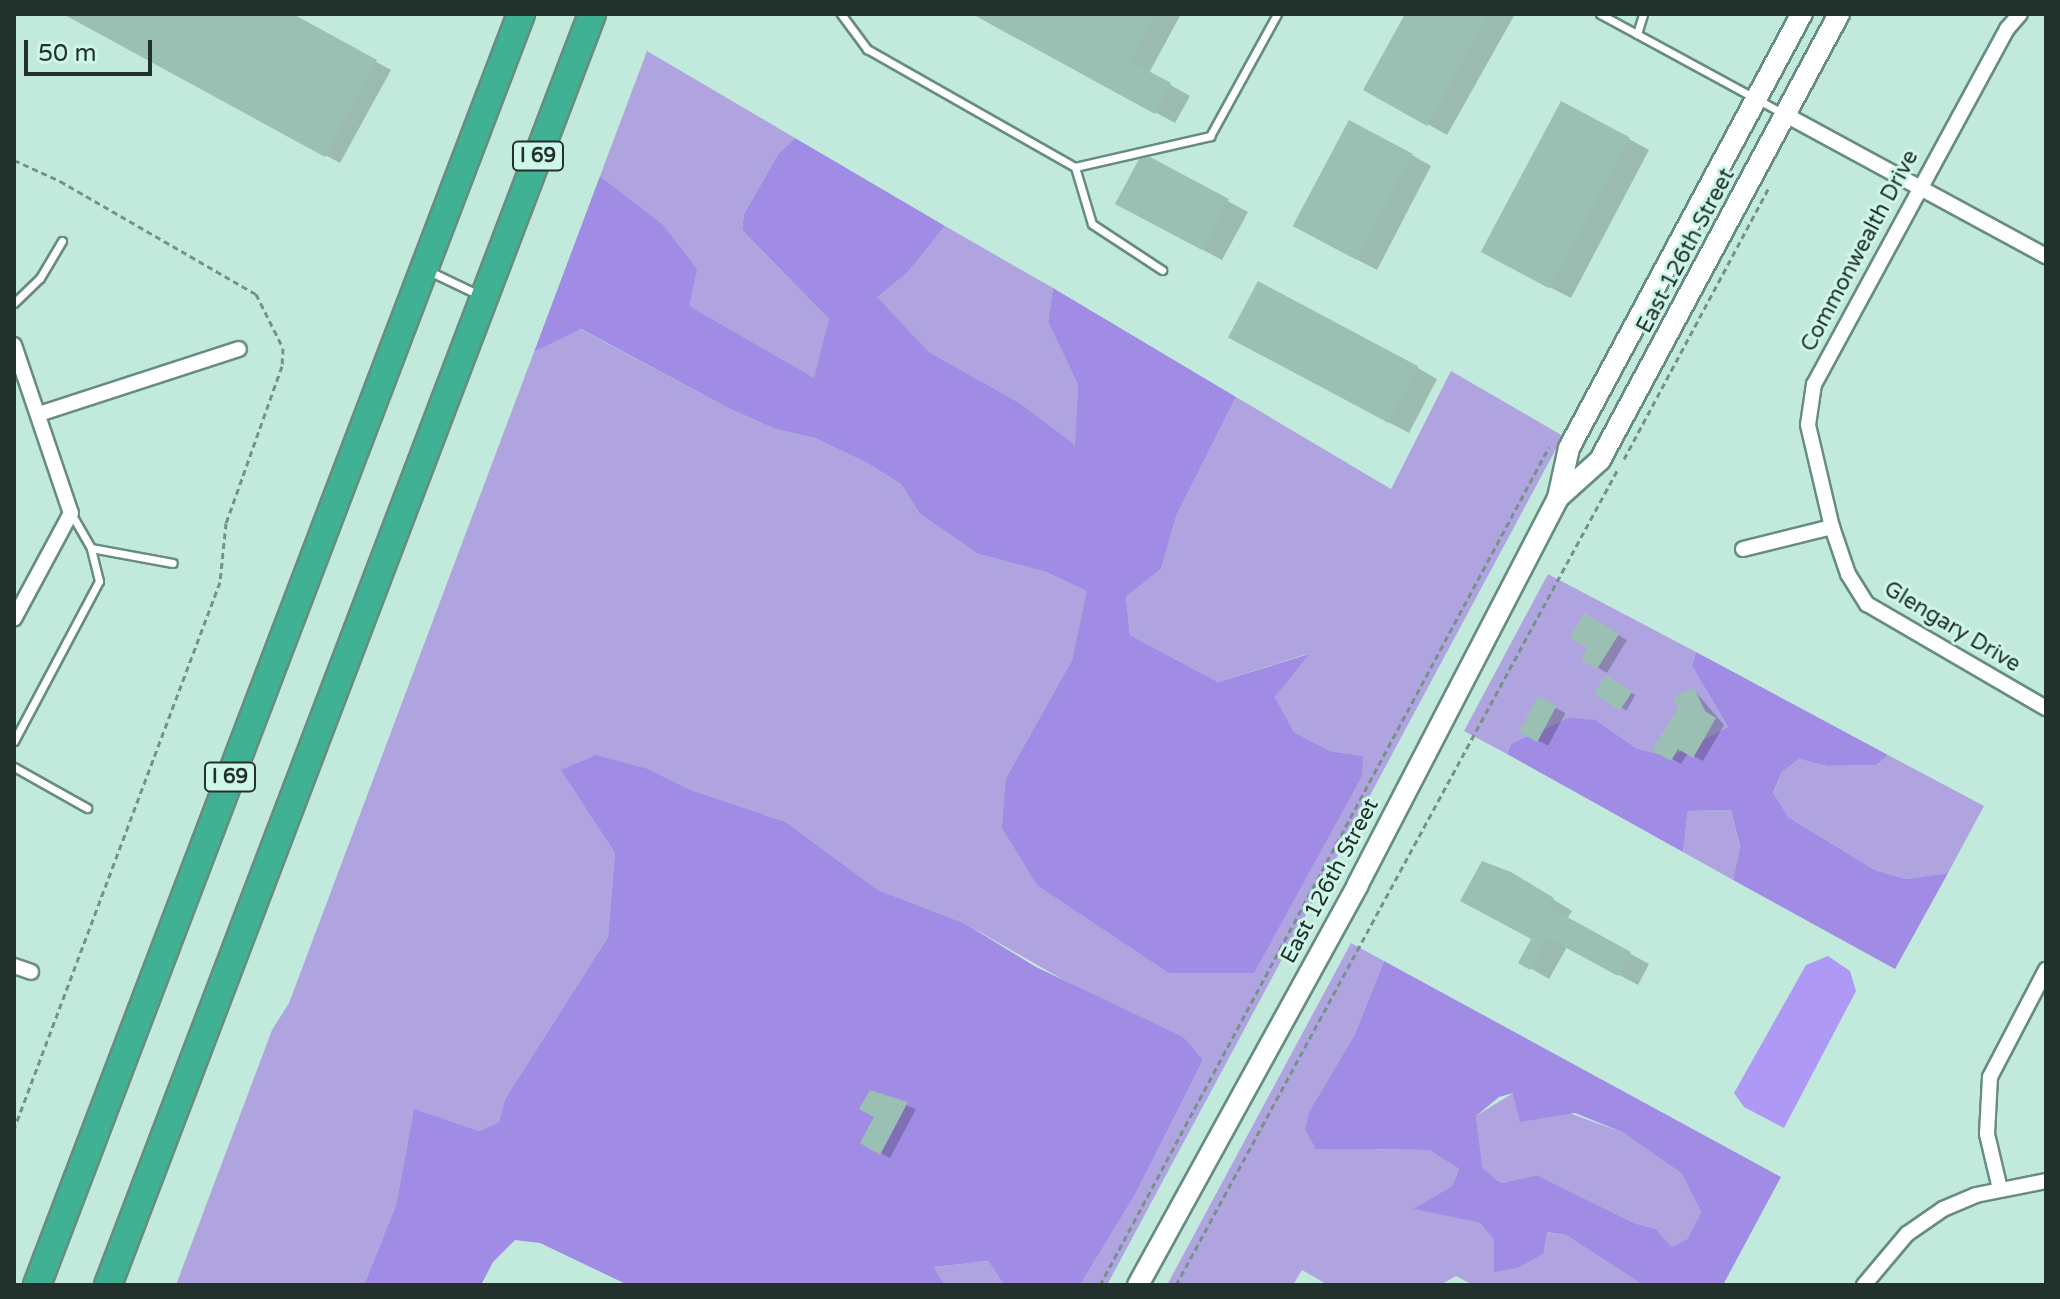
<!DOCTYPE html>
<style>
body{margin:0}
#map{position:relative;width:2060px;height:1299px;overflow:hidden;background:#c2eadc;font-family:"Varela Round",sans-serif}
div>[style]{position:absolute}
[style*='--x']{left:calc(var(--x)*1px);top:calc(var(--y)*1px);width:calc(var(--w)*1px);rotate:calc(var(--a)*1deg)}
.green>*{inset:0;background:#b0a4e0}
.forest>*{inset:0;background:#a08be5}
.water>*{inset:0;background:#ae9af5}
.shadow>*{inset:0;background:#0003;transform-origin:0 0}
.building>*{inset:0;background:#9ac0b3;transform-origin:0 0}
.path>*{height:3px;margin-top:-1.5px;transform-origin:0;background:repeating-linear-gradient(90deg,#769288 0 6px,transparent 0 10px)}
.roads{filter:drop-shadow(2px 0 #678c80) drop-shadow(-2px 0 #678c80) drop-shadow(0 2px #678c80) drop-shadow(0 -2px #678c80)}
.lane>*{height:7px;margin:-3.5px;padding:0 3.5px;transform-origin:3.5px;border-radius:3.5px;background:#fff}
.street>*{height:14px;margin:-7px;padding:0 7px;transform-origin:7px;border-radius:7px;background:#fff}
.secondary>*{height:20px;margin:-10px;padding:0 10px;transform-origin:10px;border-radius:10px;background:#fff}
.highway>*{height:26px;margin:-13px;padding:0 13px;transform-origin:13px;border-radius:13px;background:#40b193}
span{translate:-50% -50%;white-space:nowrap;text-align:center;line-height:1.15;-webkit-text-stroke:6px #cff7e9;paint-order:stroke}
.shield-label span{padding:2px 6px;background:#cff7e9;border:2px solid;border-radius:6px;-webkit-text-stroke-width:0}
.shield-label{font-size:20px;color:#22312c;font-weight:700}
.street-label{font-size:22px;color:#22312c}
.frame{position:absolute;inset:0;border:16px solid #22312c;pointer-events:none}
.scale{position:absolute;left:24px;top:40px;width:128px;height:36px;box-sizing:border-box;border:4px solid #22312c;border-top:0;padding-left:10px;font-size:24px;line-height:28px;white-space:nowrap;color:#22312c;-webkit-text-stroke:6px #cff7e9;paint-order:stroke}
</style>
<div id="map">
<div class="green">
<i style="clip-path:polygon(647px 51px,795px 138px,778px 154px,744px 214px,742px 230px,829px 319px,815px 379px,688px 306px,633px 202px,600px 176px)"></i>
<i style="clip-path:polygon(945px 226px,1053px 288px,1048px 322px,1078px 385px,1076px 446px,1020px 403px,929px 352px,876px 297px,908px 272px)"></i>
<i style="clip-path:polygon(580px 329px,728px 408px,775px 429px,815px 438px,867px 463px,901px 484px,920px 514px,978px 554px,1046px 572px,1088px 591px,1072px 660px,1006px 778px,1363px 756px,1330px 751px,1294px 732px,1275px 697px,1307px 654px,1218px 682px,1130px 635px,1126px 597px,1161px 569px,1177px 514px,1236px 397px,1391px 489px,1451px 371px,1563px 436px,1107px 1285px,1080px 1285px,1136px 1193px,1203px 1060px,964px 923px,878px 890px,786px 822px,691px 790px,648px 769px,562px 770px,615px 853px,608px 937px,505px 1099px,499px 1122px,479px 1131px,414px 1110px,396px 1205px,364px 1285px,176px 1285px,272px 1030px,289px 1003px,534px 352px)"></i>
<i style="clip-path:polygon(1548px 574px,1696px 652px,1692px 666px,1728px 727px,1669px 757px,1636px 748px,1596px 720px,1511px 744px,1507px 754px,1464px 731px)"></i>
<i style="clip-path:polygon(1888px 755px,1984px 806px,1948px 873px,1906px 879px,1875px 870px,1788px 817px,1773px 794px,1782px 772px,1799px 759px,1827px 766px,1875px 765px)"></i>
<i style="clip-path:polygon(1731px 810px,1740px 848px,1733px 880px,1683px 852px,1688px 811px)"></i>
<i style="clip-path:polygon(1351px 943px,1384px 961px,1355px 1034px,1310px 1110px,1376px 1150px,1429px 1150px,1459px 1169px,1452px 1186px,1414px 1209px,1480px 1223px,1494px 1240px,1546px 1232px,1566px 1235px,1643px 1285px,1473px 1285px,1456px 1276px,1440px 1285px,1328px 1285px,1302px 1270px,1293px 1285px,1167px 1285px)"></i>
<i style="clip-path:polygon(1513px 1093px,1622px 1132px,1681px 1173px,1701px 1212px,1687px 1239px,1672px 1247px,1656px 1229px,1634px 1223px,1537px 1175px,1501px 1183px,1481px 1168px,1476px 1116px)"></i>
<i style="clip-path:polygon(988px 1261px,1004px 1285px,945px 1285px,934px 1267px)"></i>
</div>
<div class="forest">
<i style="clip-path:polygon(795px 138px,945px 226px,908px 272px,877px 297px,929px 352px,1020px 403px,1075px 445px,1078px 385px,1048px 322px,1053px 288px,1236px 397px,1177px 514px,1161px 569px,1126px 597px,1130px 635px,1218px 682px,1309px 654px,1275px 697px,1294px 732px,1330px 751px,1363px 756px,1362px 776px,1254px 973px,1169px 973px,1037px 885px,1002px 828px,1006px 778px,1072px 660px,1087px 591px,1046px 572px,978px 554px,920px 514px,901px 484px,867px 463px,815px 438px,775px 429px,728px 408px,581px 329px,534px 352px,600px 176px,663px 225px,697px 269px,689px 306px,814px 378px,829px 319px,742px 230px,744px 214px,778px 154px)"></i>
<i style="clip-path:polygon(1696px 652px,1888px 755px,1876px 765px,1827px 766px,1799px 759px,1782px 772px,1773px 793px,1788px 817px,1875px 870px,1906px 879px,1948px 873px,1895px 969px,1733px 880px,1740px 847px,1731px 810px,1688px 811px,1683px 852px,1507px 754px,1511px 744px,1569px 718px,1596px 720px,1636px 748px,1669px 757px,1728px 727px,1692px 666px)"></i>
<i style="clip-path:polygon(596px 755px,648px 769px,691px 790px,786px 822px,878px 890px,964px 923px,1036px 967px,1183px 1037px,1203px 1060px,1136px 1193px,1080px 1285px,1004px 1285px,988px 1261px,934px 1267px,945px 1285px,628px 1285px,540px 1243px,515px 1240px,493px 1262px,481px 1285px,364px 1285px,396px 1205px,414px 1109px,479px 1131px,499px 1122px,505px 1099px,608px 937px,615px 853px,561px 770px)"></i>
<i style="clip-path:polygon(evenodd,1384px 961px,1781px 1177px,1723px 1285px,1643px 1285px,1566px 1235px,1547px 1232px,1543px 1254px,1517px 1268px,1494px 1272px,1494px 1240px,1480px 1223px,1413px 1209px,1452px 1186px,1459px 1169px,1429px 1150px,1316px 1149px,1305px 1129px,1310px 1110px,1355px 1034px,1384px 961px,1513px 1093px,1520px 1122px,1575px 1113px,1622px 1132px,1681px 1173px,1701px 1212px,1687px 1239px,1672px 1247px,1656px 1229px,1634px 1223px,1537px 1175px,1501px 1183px,1482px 1168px,1476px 1116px,1499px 1097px,1513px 1093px)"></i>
</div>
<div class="water">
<i style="clip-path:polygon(1828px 956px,1850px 971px,1856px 991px,1784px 1128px,1744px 1107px,1734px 1093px,1806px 965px)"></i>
</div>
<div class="shadow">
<i style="clip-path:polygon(66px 14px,289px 14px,391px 70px,340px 163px)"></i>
<i style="clip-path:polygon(975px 14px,1181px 14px,1149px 73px,1190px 96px,1175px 123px)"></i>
<i style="clip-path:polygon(1408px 14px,1515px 14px,1447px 135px,1366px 89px)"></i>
<i style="clip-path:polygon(1629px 139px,1649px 150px,1571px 298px,1503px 263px)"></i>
<i style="clip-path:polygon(1412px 155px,1431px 166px,1377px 270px,1314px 237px)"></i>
<i style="clip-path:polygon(1149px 159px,1248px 212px,1222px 260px,1137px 215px)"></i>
<i style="clip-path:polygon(1250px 348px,1418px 368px,1437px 379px,1409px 433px)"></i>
<i style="clip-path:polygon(1585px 616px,1627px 640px,1607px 673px,1583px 659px,1590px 647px)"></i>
<i style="left:1606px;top:678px;width:34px;height:18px;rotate:30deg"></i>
<i style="clip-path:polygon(1694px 690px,1724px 725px,1703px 761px,1688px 753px,1681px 764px,1655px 749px)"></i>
<i style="left:1539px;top:699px;width:30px;height:37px;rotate:28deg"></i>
<i style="clip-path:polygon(1530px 885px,1572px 911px,1567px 919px,1649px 964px,1638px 985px,1567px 947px,1549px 979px,1520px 962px,1533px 939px)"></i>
<i style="clip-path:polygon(871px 1092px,916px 1109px,890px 1158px,862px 1143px,877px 1117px)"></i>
</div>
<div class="building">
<i style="clip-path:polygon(63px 14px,293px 14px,377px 60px,325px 157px)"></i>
<i style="clip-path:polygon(972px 14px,1156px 14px,1130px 61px,1171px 83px,1155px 114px)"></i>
<i style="clip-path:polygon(1405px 14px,1489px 14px,1427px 126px,1363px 90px)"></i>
<i style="left:1561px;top:101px;width:78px;height:171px;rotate:28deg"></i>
<i style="left:1349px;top:120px;width:72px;height:120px;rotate:28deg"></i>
<i style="clip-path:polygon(1150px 157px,1229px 199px,1202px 250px,1115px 204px,1139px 159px)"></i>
<i style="left:1258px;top:281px;width:182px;height:64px;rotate:28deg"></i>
<i style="clip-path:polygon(1584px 613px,1619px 634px,1597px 669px,1581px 660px,1587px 648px,1570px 637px)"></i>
<i style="left:1606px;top:675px;width:31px;height:22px;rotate:33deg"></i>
<i style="clip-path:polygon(1694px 688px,1705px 711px,1716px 718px,1693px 758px,1678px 749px,1671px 761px,1652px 750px,1678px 708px,1673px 697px)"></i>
<i style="left:1538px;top:696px;width:21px;height:41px;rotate:28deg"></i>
<i style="clip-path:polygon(1482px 861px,1511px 872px,1554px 898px,1549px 907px,1631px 952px,1618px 976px,1548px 938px,1530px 970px,1518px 963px,1531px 939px,1460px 901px)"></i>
<i style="clip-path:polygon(870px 1090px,908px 1102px,880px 1155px,860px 1143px,874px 1117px,859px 1109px)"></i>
</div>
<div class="path">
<i style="--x:14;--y:160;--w:51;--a:24.5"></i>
<i style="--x:60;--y:181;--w:226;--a:30"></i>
<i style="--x:256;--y:294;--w:60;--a:63.4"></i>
<i style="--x:283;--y:348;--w:18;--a:93"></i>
<i style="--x:282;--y:366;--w:167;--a:109.6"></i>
<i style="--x:226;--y:523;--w:59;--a:95.8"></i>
<i style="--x:220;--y:582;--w:585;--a:110.64"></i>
<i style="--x:1624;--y:459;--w:308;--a:-61.9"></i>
<i style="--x:1100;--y:1285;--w:951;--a:-61.82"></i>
<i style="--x:1176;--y:1285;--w:928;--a:-61.56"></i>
</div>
<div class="roads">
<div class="lane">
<i style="--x:841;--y:14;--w:44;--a:53.4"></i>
<i style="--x:867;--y:49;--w:239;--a:29.6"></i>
<i style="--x:1075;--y:167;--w:139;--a:-12.9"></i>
<i style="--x:1210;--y:136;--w:139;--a:-61.2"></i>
<i style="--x:1600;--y:14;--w:209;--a:28.5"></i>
<i style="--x:1637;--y:34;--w:21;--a:-73"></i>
<i style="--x:1075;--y:167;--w:59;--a:73.4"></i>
<i style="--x:1092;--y:224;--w:84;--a:33.3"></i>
<i style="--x:429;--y:271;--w:55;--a:25.6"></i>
<i style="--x:14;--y:303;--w:36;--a:-44"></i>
<i style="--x:40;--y:278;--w:43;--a:-59.3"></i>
<i style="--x:72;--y:515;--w:38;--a:60"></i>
<i style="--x:91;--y:548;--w:83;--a:10.4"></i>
<i style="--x:14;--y:741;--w:181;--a:-62"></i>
<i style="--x:99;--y:581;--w:34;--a:-104"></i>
<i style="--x:14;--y:767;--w:84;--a:29.3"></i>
</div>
<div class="street">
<i style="--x:2020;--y:14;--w:20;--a:131"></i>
<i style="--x:2007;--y:29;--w:404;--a:118.5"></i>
<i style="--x:1814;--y:384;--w:41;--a:98.3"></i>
<i style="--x:1808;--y:425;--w:105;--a:76.8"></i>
<i style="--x:1832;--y:527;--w:50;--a:71.2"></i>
<i style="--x:1848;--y:574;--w:36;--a:58"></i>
<i style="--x:1867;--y:604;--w:207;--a:30.2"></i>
<i style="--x:1786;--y:115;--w:296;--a:28.5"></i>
<i style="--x:14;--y:345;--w:177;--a:71.3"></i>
<i style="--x:71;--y:513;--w:120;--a:118.3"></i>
<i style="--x:39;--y:414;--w:210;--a:-18"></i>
<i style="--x:1743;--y:549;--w:92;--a:-13.9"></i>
<i style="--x:14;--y:966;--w:18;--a:19"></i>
<i style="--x:2000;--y:1189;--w:57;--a:-103.3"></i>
<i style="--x:1987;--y:1134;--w:57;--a:-87"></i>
<i style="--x:1990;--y:1077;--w:121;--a:-62.4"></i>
<i style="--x:1864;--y:1285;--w:67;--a:-49.9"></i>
<i style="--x:1907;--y:1234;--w:44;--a:-34.8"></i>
<i style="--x:1943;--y:1209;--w:36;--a:-23"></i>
<i style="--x:1976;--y:1195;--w:71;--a:-11.3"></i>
</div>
<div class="secondary">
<i style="--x:1558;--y:498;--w:57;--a:-42.1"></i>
<i style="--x:1600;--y:460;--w:506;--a:-61.81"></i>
<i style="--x:1138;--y:1285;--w:457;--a:-61.2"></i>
<i style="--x:1358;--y:884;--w:435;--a:-62.6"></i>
<i style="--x:1558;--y:498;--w:51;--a:-77.6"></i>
<i style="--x:1569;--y:448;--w:493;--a:-61.8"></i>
</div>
<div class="highway">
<i style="--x:37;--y:1285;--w:1360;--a:-69.15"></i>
<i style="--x:108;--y:1285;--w:1360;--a:-69.15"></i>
</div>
</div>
<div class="shield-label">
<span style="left:538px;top:156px">I 69</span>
<span style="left:230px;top:777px">I 69</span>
</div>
<div class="street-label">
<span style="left:1686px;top:251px;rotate:-62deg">East 126th Street</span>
<span style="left:1860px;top:251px;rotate:-62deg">Commonwealth Drive</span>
<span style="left:1952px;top:627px;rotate:31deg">Glengary Drive</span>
<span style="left:1330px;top:881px;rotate:-62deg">East 126th Street</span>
</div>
<div class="frame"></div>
<div class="scale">50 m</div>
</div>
